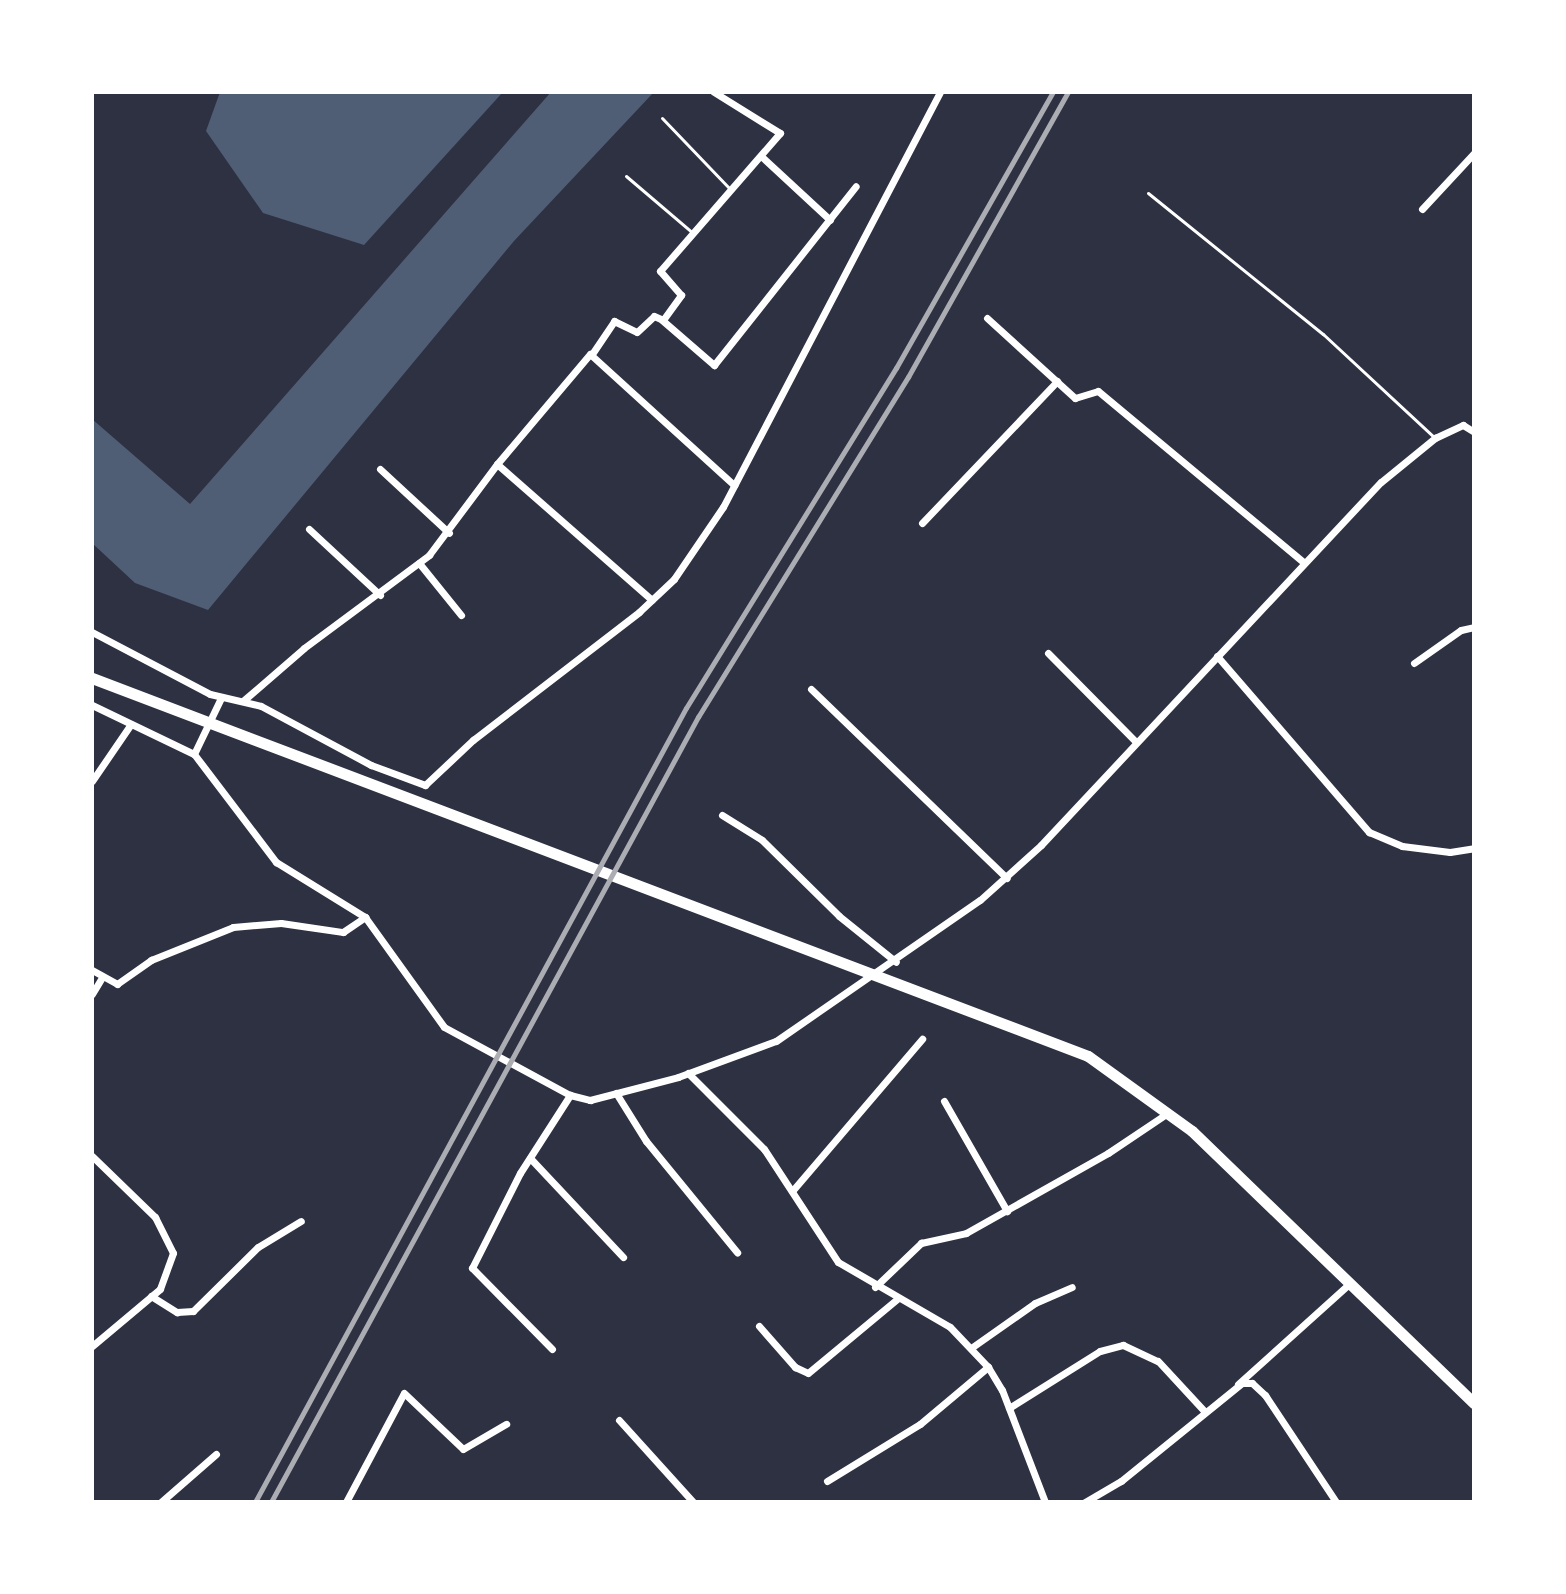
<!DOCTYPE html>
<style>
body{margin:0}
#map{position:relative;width:1566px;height:1594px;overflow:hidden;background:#2d3142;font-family:"Times New Roman",serif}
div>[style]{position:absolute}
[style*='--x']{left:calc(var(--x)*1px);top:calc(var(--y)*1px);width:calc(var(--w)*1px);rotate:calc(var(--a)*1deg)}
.water>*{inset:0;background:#4f5d75}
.service>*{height:3px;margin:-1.5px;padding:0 1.5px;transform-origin:1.5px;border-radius:1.5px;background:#fff}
.minor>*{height:7px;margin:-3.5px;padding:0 3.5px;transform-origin:3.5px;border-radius:3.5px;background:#fff}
.trunk>*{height:11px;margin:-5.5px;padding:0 5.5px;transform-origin:5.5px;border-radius:5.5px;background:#fff}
.rail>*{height:5px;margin:-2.5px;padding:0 2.5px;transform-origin:2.5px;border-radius:2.5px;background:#abadb3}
span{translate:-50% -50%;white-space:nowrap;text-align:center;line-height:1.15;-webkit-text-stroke:8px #fff;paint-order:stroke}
.frame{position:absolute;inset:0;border:94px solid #fff;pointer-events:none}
</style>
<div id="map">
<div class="water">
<i style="clip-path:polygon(220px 92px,503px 92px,364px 245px,263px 213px,206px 131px)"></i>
<i style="clip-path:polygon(551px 92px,654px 92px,514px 241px,208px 610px,135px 583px,92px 543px,92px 419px,190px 504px)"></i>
</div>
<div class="service">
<i style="--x:662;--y:118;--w:100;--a:46.2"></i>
<i style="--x:626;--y:176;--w:88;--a:40.4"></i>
<i style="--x:1148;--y:193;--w:225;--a:38.9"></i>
<i style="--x:1323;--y:334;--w:153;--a:42.9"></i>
</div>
<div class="minor">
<i style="--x:761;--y:156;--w:94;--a:42.8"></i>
<i style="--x:1422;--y:209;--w:76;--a:-47.1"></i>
<i style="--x:987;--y:318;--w:119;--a:42.3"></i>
<i style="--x:1075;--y:398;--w:24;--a:-17"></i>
<i style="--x:1098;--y:391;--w:266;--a:39.8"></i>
<i style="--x:662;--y:320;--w:69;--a:40.9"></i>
<i style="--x:714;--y:365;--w:228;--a:-51.6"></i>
<i style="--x:592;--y:354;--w:40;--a:-56"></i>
<i style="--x:614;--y:321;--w:25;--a:26"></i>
<i style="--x:637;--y:332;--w:23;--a:-43"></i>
<i style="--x:654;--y:316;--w:10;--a:24"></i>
<i style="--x:663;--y:320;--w:31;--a:-54"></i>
<i style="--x:681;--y:295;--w:32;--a:-131"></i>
<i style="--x:660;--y:271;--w:183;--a:-49"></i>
<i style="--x:780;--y:133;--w:78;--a:-148.2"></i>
<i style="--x:497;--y:464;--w:206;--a:41.3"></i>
<i style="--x:380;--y:469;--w:94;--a:42.8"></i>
<i style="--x:922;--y:523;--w:196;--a:-46.4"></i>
<i style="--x:309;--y:529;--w:97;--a:42.9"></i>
<i style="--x:419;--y:563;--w:67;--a:51.1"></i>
<i style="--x:92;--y:632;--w:133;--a:27.7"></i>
<i style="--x:210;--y:694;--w:52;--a:13.2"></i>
<i style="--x:261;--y:706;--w:125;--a:28.2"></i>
<i style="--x:371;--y:765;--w:58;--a:20.3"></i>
<i style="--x:425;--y:785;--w:66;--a:-43.2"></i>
<i style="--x:473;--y:740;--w:210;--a:-37.6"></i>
<i style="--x:639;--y:612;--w:48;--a:-43.3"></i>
<i style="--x:674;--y:579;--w:87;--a:-55.8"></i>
<i style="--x:723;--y:507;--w:468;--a:-62.4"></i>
<i style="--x:1048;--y:653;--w:125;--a:45.3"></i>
<i style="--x:1217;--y:656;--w:233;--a:49.2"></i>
<i style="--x:1369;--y:832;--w:36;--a:23"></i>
<i style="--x:1402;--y:846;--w:48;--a:7.1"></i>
<i style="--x:1450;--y:852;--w:24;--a:-9"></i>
<i style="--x:1414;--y:663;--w:57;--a:-35.1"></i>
<i style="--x:1461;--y:630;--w:13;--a:-13"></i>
<i style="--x:811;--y:689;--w:272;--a:44"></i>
<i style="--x:244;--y:700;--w:79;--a:-40.9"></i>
<i style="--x:304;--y:648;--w:156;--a:-36.6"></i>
<i style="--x:429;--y:555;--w:114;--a:-53.2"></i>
<i style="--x:497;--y:464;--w:144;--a:-49.8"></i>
<i style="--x:590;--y:354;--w:195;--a:42.3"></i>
<i style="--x:92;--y:705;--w:113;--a:25.7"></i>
<i style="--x:194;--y:754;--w:136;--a:52.8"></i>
<i style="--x:276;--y:862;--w:105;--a:31.7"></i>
<i style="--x:365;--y:917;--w:135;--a:54.3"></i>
<i style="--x:444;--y:1027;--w:143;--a:28.4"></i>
<i style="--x:570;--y:1095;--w:21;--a:14"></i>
<i style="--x:590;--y:1100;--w:91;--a:-14.6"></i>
<i style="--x:678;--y:1077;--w:104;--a:-20.2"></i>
<i style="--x:776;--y:1041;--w:248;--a:-34.7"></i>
<i style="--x:980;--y:900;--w:82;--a:-42"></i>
<i style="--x:1041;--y:845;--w:497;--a:-46.9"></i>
<i style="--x:1381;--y:482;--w:70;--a:-39.2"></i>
<i style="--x:1435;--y:438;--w:31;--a:-25"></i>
<i style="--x:1463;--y:425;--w:13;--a:32"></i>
<i style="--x:194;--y:754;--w:62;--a:-64.3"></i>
<i style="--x:92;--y:781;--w:69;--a:-55.6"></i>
<i style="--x:722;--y:815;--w:47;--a:32"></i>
<i style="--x:762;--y:840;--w:108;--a:44.6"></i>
<i style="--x:839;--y:916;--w:73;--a:38.9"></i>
<i style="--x:92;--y:970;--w:29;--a:29"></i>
<i style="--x:117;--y:984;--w:42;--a:-35.2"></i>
<i style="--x:151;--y:960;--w:88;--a:-21.9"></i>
<i style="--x:233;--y:927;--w:48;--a:-4.8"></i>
<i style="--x:281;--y:923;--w:63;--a:8.3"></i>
<i style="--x:343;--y:932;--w:27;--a:-34"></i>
<i style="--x:92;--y:994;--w:17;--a:-59"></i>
<i style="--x:688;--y:1073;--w:107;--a:45"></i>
<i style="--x:764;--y:1149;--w:135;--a:56.8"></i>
<i style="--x:838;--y:1262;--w:129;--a:30.1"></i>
<i style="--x:950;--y:1327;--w:55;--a:46.5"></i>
<i style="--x:988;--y:1367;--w:27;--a:59"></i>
<i style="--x:1002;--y:1390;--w:120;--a:69"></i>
<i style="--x:616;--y:1093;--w:57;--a:58"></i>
<i style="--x:646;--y:1141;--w:144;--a:50.7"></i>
<i style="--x:944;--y:1101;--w:127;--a:60.2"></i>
<i style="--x:92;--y:1156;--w:88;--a:44.1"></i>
<i style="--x:155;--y:1217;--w:40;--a:63.4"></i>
<i style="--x:173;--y:1253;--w:38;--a:110"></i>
<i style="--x:160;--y:1289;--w:89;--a:140"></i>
<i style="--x:530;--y:1158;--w:136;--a:46.8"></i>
<i style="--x:793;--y:1190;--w:199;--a:-49.5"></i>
<i style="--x:875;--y:1287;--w:64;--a:-43.7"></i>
<i style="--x:921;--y:1243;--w:46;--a:-12.5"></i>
<i style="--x:966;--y:1233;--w:163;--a:-29.4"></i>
<i style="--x:1108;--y:1153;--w:73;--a:-33.9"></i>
<i style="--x:151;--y:1296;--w:31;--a:32"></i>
<i style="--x:177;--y:1312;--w:16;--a:-4"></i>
<i style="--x:193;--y:1311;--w:91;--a:-44.6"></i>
<i style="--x:258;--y:1247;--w:50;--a:-31.2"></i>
<i style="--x:759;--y:1326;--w:55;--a:48.7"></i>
<i style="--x:795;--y:1367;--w:14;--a:25"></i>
<i style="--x:808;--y:1373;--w:116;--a:-39.7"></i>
<i style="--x:971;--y:1348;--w:78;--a:-35.1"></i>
<i style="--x:1035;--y:1303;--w:40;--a:-23.4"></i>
<i style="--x:552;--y:1349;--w:114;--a:-134.6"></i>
<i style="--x:472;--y:1268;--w:106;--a:-63.2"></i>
<i style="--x:520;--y:1173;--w:93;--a:-57.3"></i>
<i style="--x:1238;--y:1384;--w:151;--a:-42"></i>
<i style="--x:1009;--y:1408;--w:107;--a:-32.1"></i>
<i style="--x:1100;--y:1351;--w:24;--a:-15"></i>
<i style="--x:1123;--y:1345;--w:38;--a:25"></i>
<i style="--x:1158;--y:1361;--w:69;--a:47.3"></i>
<i style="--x:619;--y:1420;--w:110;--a:47.9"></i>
<i style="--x:827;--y:1481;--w:109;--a:-31.5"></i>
<i style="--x:920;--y:1424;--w:89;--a:-40"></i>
<i style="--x:161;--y:1502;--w:73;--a:-41.1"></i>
<i style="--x:346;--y:1502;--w:123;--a:-62"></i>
<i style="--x:404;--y:1393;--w:81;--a:43.5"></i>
<i style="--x:463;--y:1449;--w:50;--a:-30.2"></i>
<i style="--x:1085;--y:1502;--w:42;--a:-30.3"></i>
<i style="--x:1121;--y:1481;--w:156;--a:-39"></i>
<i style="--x:1242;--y:1383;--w:10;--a:0"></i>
<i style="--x:1252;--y:1383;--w:18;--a:43"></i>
<i style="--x:1265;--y:1395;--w:128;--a:56.4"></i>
</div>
<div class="trunk">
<i style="--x:92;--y:678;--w:1065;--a:20.78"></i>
<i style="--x:1088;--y:1056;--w:128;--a:35.8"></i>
<i style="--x:1192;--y:1131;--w:392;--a:44"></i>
</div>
<div class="rail">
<i style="--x:255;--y:1502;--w:903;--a:-61.51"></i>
<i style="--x:686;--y:708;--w:400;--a:-58.3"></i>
<i style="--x:896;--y:368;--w:318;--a:-60.4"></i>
<i style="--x:271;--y:1502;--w:894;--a:-61.46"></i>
<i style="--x:698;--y:717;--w:400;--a:-58.3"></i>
<i style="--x:908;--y:377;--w:327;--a:-60.7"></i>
</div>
<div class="frame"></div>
</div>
